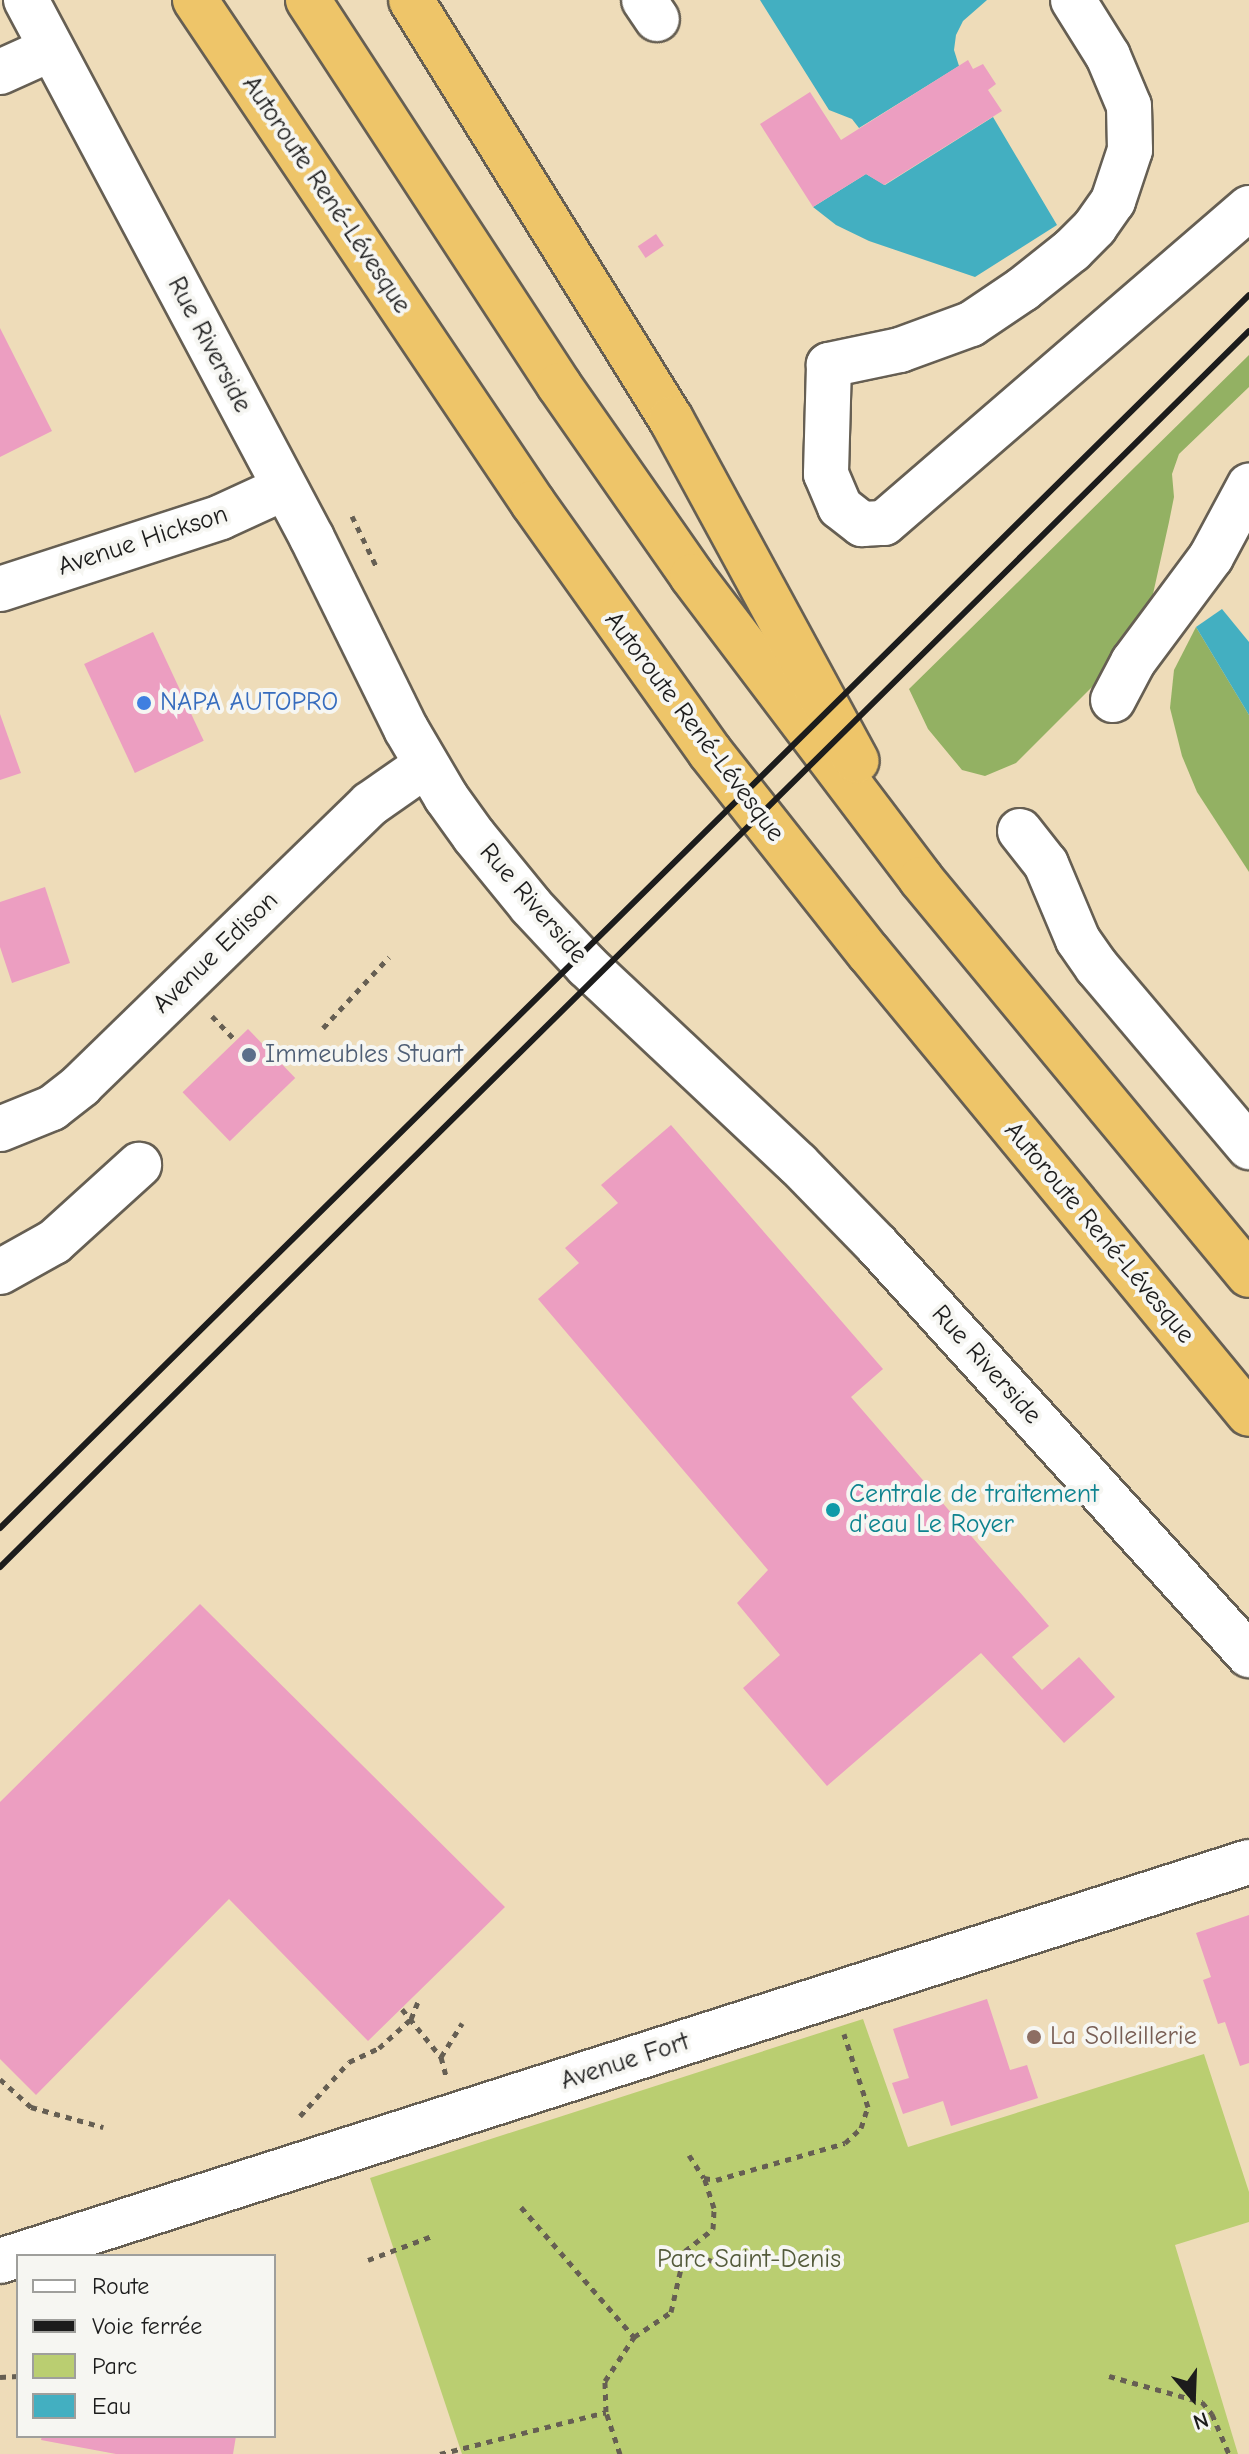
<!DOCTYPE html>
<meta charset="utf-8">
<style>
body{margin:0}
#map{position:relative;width:1249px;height:2454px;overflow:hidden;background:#eedcb9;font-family:"Comic Neue",sans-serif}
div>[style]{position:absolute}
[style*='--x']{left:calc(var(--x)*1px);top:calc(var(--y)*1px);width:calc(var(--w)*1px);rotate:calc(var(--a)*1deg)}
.green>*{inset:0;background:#bace71}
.forest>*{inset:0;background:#93b163}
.water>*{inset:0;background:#43afc1}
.building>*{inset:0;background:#ec9ec1;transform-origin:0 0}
.path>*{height:5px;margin-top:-2.5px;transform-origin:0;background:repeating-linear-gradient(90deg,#665f53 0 6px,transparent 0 12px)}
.roads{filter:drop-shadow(2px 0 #665f53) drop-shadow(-2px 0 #665f53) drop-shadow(0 2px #665f53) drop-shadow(0 -2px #665f53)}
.minor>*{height:44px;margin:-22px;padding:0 22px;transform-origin:22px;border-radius:22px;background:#fff}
.highway>*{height:44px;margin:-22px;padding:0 22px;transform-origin:22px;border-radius:22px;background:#eec569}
.rail>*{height:6px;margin:-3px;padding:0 3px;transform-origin:3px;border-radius:3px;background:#1c1c1c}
.dots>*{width:22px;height:22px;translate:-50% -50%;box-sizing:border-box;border:4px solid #f6f6f2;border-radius:50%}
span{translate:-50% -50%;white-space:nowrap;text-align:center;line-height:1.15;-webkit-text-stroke:8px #f6f6f2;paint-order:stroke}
.street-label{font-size:26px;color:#1c1c1c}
.shop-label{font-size:26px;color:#366cbe}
.left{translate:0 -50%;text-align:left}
.service-label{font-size:26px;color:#4e5e75}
.culture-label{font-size:26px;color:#0d838f}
.education-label{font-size:26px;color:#785e54}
.park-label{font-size:26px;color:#535a3a}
.legend{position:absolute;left:16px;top:2254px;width:260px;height:184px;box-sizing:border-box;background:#f6f6f2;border:2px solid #9f9f9c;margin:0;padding:10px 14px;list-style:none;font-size:24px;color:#1c1c1c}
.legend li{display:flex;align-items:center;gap:16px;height:40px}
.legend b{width:40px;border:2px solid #9f9f9c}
.north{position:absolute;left:1153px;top:2358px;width:80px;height:80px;-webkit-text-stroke:6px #f6f6f2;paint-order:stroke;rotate:161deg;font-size:22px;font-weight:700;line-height:32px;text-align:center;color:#1c1c1c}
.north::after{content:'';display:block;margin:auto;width:28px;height:36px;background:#1c1c1c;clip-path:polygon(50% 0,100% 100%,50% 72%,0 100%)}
</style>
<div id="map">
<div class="green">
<i style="clip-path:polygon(863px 2019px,908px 2147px,1204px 2054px,1249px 2192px,1249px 2222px,1175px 2245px,1238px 2454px,462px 2454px,370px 2178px)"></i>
</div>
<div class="forest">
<i style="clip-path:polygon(1249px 355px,1249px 387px,1179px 454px,1172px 474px,1174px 497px,1169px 522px,1153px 594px,1141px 622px,1117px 645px,1097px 682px,1016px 763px,985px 776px,962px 770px,928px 729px,909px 689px)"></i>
<i style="clip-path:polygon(1196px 627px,1249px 715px,1249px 872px,1197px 792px,1182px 756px,1170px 708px,1174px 670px)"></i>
</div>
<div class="water">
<i style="clip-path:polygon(760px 0,987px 0,963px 21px,956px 35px,954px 50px,959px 66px,859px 128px,852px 119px,829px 110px)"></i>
<i style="clip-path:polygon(993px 117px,1057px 225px,975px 277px,869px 241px,836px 225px,813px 207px,866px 174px,885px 185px)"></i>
<i style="clip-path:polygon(1222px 609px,1249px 642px,1249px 715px,1196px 627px)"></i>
</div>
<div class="building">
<i style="clip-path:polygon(968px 60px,973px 69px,983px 64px,996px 84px,988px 90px,1002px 111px,884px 185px,866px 174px,813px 207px,760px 124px,810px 92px,841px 140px)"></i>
<i style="left:656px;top:234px;width:14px;height:22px;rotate:56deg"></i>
<i style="clip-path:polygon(0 328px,52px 431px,0 457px)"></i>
<i style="left:153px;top:632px;width:120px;height:76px;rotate:65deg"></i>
<i style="clip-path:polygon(0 714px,21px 773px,0 780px)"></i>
<i style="clip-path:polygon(45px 887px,70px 963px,12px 983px,0 947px,0 902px)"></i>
<i style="left:248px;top:1029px;width:68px;height:91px;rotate:46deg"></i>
<i style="clip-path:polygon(671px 1125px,883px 1369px,851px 1397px,1049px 1626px,1012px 1657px,1042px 1690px,1079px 1657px,1115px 1697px,1064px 1743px,981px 1653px,827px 1786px,743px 1688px,780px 1655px,737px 1603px,768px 1570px,538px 1299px,579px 1263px,565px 1248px,618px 1203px,601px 1185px)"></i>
<i style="clip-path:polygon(200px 1604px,505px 1907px,368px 2041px,229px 1899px,36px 2095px,0 2059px,0 1802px)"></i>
<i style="clip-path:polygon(1249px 1915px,1249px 2063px,1240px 2066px,1225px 2022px,1218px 2024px,1203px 1980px,1211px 1977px,1196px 1933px)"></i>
<i style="clip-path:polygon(987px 1999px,1010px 2070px,1027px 2065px,1038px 2098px,951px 2126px,943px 2101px,903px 2114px,892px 2083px,909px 2078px,893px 2029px)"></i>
<i style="clip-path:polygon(42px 2436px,236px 2436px,233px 2454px,116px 2454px,41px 2440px)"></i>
</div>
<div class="path">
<i style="--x:352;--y:516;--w:58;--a:64.3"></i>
<i style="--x:212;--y:1016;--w:35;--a:46"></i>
<i style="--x:323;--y:1028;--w:97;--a:-47.1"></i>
<i style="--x:402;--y:2009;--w:62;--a:50.9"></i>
<i style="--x:441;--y:2057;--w:20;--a:75"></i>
<i style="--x:441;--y:2057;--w:40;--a:-58"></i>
<i style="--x:0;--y:2079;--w:42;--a:42.1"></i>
<i style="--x:31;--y:2107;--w:75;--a:15.5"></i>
<i style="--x:300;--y:2116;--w:73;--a:-47.8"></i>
<i style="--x:349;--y:2062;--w:33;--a:-25"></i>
<i style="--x:379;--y:2048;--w:43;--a:-42.2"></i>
<i style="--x:411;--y:2019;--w:18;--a:-68"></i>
<i style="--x:689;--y:2155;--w:27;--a:57"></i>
<i style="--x:521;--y:2207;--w:172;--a:49"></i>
<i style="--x:685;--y:2251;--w:38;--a:20"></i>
<i style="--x:368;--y:2260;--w:68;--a:-20.6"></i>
<i style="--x:1109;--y:2376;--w:97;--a:15.6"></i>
<i style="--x:1202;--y:2402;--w:16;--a:50"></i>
<i style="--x:1212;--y:2414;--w:43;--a:67"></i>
<i style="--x:0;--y:2377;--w:18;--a:-3"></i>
<i style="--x:440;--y:2454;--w:171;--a:-14.2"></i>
<i style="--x:620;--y:2454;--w:44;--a:-108.4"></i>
<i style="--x:606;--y:2412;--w:31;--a:-92"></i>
<i style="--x:605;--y:2381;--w:53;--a:-56.6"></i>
<i style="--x:634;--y:2337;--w:45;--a:-34"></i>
<i style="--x:671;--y:2312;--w:63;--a:-77.1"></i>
<i style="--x:685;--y:2251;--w:36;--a:-38"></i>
<i style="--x:713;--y:2229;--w:21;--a:-87"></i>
<i style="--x:714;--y:2208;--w:32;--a:-108"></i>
<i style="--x:704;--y:2178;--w:12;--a:9"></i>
<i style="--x:716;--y:2180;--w:134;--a:-16"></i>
<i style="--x:845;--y:2143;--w:22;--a:-43"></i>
<i style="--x:861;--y:2128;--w:22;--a:-72"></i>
<i style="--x:868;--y:2107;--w:77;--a:-108.2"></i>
</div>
<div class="roads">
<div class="minor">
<i style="--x:26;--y:0;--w:609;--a:62"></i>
<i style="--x:312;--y:538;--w:213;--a:63.8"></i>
<i style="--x:406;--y:729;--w:79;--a:59.5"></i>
<i style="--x:446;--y:797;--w:48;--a:54.3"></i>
<i style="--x:474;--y:836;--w:90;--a:50.8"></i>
<i style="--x:531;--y:906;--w:82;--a:47"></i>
<i style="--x:587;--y:966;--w:289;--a:43.2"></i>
<i style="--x:798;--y:1164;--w:113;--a:45.7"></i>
<i style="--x:877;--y:1245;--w:554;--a:47.78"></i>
<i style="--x:644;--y:0;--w:23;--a:56"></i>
<i style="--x:1073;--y:0;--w:66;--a:58"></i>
<i style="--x:1108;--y:56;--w:54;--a:67.2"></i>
<i style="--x:1129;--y:106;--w:44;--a:88.7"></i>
<i style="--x:1130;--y:150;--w:54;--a:108.4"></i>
<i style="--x:1113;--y:201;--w:32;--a:125"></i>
<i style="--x:1095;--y:227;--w:33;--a:135"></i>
<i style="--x:1072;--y:250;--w:63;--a:141.5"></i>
<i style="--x:1023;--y:289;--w:63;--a:146.1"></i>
<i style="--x:971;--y:324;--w:76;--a:159.9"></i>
<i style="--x:900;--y:350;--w:73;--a:168.1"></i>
<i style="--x:829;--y:365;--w:109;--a:91.6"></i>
<i style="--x:826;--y:474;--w:36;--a:67"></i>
<i style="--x:840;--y:507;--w:28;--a:38"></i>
<i style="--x:862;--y:524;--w:22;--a:-3"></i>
<i style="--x:884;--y:523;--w:482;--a:-40.8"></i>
<i style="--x:0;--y:72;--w:56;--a:-24.3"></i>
<i style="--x:0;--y:589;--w:232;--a:-18"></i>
<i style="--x:221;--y:517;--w:69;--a:-24.7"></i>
<i style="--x:1113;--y:700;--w:43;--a:-62.2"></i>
<i style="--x:1133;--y:662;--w:131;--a:-53.4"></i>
<i style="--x:1211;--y:557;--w:81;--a:-61.8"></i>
<i style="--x:1020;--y:831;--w:42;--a:51.8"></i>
<i style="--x:1046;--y:864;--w:82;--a:67.2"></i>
<i style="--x:1078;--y:940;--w:33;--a:55"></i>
<i style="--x:1097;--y:967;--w:236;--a:49.8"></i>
<i style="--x:0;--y:1129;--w:56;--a:-22"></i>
<i style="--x:52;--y:1108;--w:37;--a:-38"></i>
<i style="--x:81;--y:1085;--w:403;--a:-44.2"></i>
<i style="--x:370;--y:804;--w:68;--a:-34.9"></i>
<i style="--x:0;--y:1272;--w:62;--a:-29.1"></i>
<i style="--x:54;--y:1242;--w:115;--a:-42.2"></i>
<i style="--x:0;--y:2261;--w:1311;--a:-17.72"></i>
</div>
<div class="highway">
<i style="--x:195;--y:0;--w:606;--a:56.1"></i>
<i style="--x:533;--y:503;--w:305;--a:54.6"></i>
<i style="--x:710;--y:752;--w:256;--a:51.7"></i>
<i style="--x:869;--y:953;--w:597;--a:50.5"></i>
<i style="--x:308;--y:0;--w:460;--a:56.9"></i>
<i style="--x:559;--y:385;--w:233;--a:55.1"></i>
<i style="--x:692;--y:576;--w:380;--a:52.9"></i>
<i style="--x:921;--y:879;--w:514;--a:50.37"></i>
<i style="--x:411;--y:0;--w:493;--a:58.2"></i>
<i style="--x:671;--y:419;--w:389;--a:61.5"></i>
</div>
</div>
<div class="rail">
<i style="--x:0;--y:1528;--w:1755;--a:-44.63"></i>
<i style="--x:0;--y:1567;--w:1757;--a:-44.7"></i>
</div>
<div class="dots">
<i style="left:144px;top:703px;background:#3f7fe0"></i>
<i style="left:249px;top:1055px;background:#5c6f8a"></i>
<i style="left:833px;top:1510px;background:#0f9aa8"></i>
<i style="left:1034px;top:2037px;background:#8d6e63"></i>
</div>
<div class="street-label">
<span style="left:326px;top:195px;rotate:56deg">Autoroute René-Lévesque</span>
<span style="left:209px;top:345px;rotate:62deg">Rue Riverside</span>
<span style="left:143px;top:541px;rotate:-18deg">Avenue Hickson</span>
<span style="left:694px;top:727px;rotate:53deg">Autoroute René-Lévesque</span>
<span style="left:533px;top:904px;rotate:49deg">Rue Riverside</span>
<span style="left:216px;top:953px;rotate:-44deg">Avenue Edison</span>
<span style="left:1099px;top:1233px;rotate:50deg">Autoroute René-Lévesque</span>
<span style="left:986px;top:1365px;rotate:48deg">Rue Riverside</span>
<span style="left:625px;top:2062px;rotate:-18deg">Avenue Fort</span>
</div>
<div class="shop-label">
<span class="left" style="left:160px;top:703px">NAPA AUTOPRO</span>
</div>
<div class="service-label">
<span class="left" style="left:265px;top:1055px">Immeubles Stuart</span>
</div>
<div class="culture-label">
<span class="left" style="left:849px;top:1510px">Centrale de traitement<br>d'eau Le Royer</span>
</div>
<div class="education-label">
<span class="left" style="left:1050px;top:2037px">La Solleillerie</span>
</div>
<div class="park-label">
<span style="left:749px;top:2260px">Parc Saint-Denis</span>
</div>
<ul class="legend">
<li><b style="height:10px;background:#fff"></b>Route</li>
<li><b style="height:10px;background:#1c1c1c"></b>Voie ferrée</li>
<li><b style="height:22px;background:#bace71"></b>Parc</li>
<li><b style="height:22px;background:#43afc1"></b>Eau</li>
</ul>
<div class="north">N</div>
</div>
